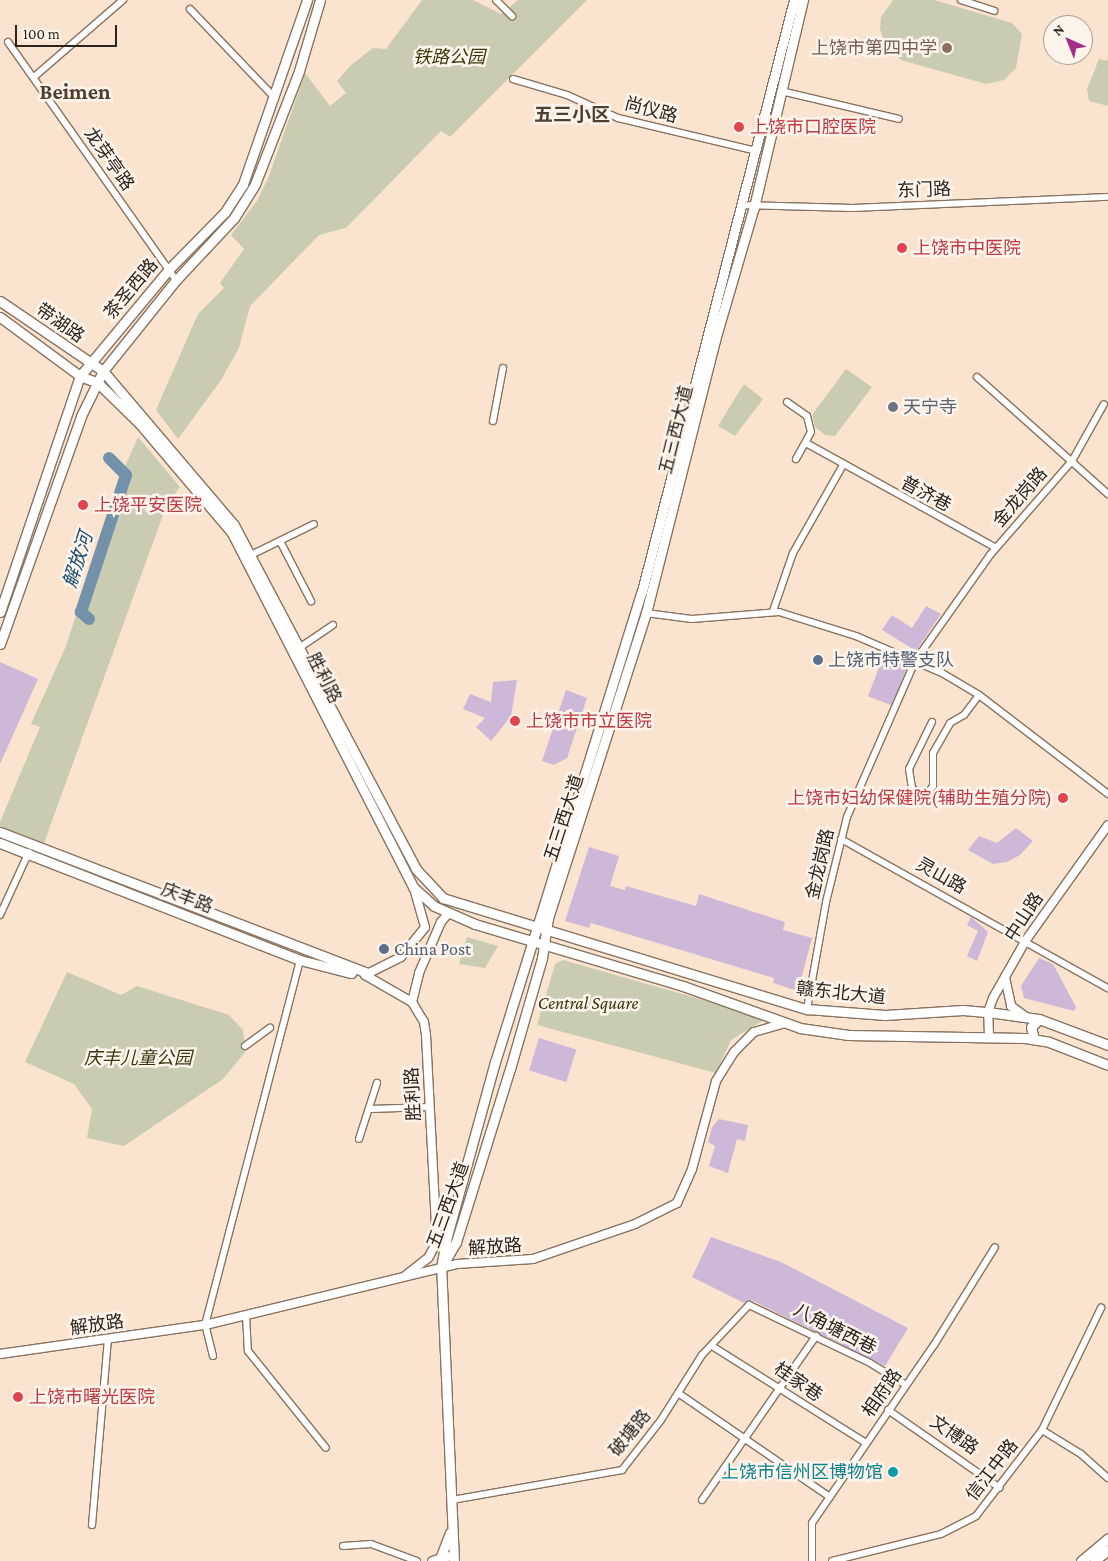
<!DOCTYPE html>
<meta charset="utf-8">
<style>
body{margin:0}
#map{position:relative;width:1108px;height:1561px;overflow:hidden;background:#fbe4cf;font-family:"Crimson Pro","Noto Sans SC",serif}
div>[style]{position:absolute}
[style*='--x']{left:calc(var(--x)*1px);top:calc(var(--y)*1px);width:calc(var(--w)*1px);rotate:calc(var(--a)*1deg)}
.green>*{inset:0;background:#c9ccb0}
.river>*{height:12px;margin:-6px;padding:0 6px;transform-origin:6px;border-radius:6px;background:#7392aa}
.building>*{inset:0;background:#ceb8d8;transform-origin:0 0}
.roads{filter:drop-shadow(1px 0 #877360) drop-shadow(-1px 0 #877360) drop-shadow(0 1px #877360) drop-shadow(0 -1px #877360)}
.minor>*{height:6px;margin:-3px;padding:0 3px;transform-origin:3px;border-radius:3px;background:#fff}
.tertiary>*{height:8px;margin:-4px;padding:0 4px;transform-origin:4px;border-radius:4px;background:#fff}
.secondary>*{height:9px;margin:-4.5px;padding:0 4.5px;transform-origin:4.5px;border-radius:4.5px;background:#fff}
.dots>*{width:14px;height:14px;translate:-50% -50%;box-sizing:border-box;border:2px solid #fdf4ec;border-radius:50%}
span{translate:-50% -50%;white-space:nowrap;text-align:center;line-height:1.15;-webkit-text-stroke:5px #fdf4ec;paint-order:stroke}
.education-label{font-size:18px;color:#785e54}
.right{translate:-100% -50%;text-align:right}
.park-label{font-size:18px;color:#36380b;font-style:italic}
.street-label{font-size:18px;color:#2c241c}
.health-label{font-size:18px;color:#be3a42}
.left{translate:0 -50%;text-align:left}
.worship-label{font-size:18px;color:#5b616d}
.service-label{font-size:18px;color:#4e5e75}
.culture-label{font-size:18px;color:#0d838f}
.neighbourhood-label{font-size:19px;color:#513f2d;font-weight:700}
.water-label{font-size:19px;color:#1a4d71;font-style:italic}
.district-label{font-size:22px;color:#513f2d;font-weight:700}
.north{position:absolute;left:1043px;top:15px;width:50px;height:50px;box-sizing:border-box;background:#fdf4ec;border:1px solid #a9a199;border-radius:50%;rotate:316deg;font-size:14px;font-weight:700;line-height:20px;text-align:center;color:#2c241c}
.north::after{content:'';display:block;margin:auto;width:18px;height:22px;background:#a42f88;clip-path:polygon(50% 0,100% 100%,50% 72%,0 100%)}
.scale{position:absolute;left:15px;top:25px;width:102px;height:22px;box-sizing:border-box;border:2px solid #2c241c;border-top:0;padding-left:6px;font-size:15px;line-height:18px;white-space:nowrap;color:#2c241c;-webkit-text-stroke:4px #fdf4ec;paint-order:stroke}
</style>
<div id="map">
<div class="green">
<i style="clip-path:polygon(422px 0,473px 0,501px 14px,518px 0,587px 0,450px 137px,441px 131px,346px 228px,319px 235px,250px 306px,239px 348px,221px 380px,178px 439px,156px 410px,198px 314px,224px 288px,220px 283px,244px 249px,231px 235px,257px 201px,269px 176px,305px 73px,330px 106px,346px 93px,337px 81px,351px 65px,373px 48px,386px 49px)"></i>
<i style="clip-path:polygon(893px 0,934px 0,1012px 23px,1022px 34px,1016px 68px,1004px 80px,986px 84px,901px 60px,886px 46px,880px 29px,881px 17px)"></i>
<i style="clip-path:polygon(1108px 57px,1108px 106px,1089px 101px,1087px 89px,1099px 59px,1107px 61px)"></i>
<i style="clip-path:polygon(846px 369px,872px 387px,835px 436px,825px 435px,815px 427px,812px 415px)"></i>
<i style="clip-path:polygon(744px 384px,763px 399px,735px 436px,718px 426px)"></i>
<i style="clip-path:polygon(138px 437px,180px 487px,167px 504px,44px 843px,0 827px,0 822px,40px 727px,31px 724px,66px 646px,123px 471px)"></i>
<i style="clip-path:polygon(467px 937px,498px 946px,485px 968px,459px 964px)"></i>
<i style="clip-path:polygon(563px 960px,767px 1018px,731px 1040px,716px 1073px,537px 1025px,555px 964px)"></i>
<i style="clip-path:polygon(67px 972px,121px 995px,137px 986px,229px 1015px,243px 1030px,246px 1051px,223px 1079px,124px 1146px,87px 1138px,92px 1109px,74px 1084px,25px 1062px)"></i>
</div>
<div class="river">
<i style="--x:89;--y:619;--w:11;--a:-139"></i>
<i style="--x:81;--y:612;--w:144;--a:-71.8"></i>
<i style="--x:126;--y:475;--w:24;--a:-135"></i>
</div>
<div class="building">
<i style="clip-path:polygon(926px 606px,941px 614px,916px 651px,882px 630px,892px 615px,912px 628px)"></i>
<i style="left:883px;top:657px;width:26px;height:42px;rotate:21deg"></i>
<i style="clip-path:polygon(0 662px,38px 679px,0 764px)"></i>
<i style="clip-path:polygon(517px 680px,511px 716px,491px 741px,476px 727px,485px 718px,463px 709px,470px 694px,491px 702px,493px 682px)"></i>
<i style="clip-path:polygon(566px 690px,587px 698px,567px 758px,554px 765px,542px 761px)"></i>
<i style="clip-path:polygon(1016px 828px,1033px 841px,1020px 855px,1007px 862px,993px 864px,968px 850px,979px 836px,997px 843px)"></i>
<i style="clip-path:polygon(589px 847px,619px 856px,610px 886px,625px 890px,626px 886px,696px 906px,699px 894px,785px 922px,783px 930px,812px 938px,798px 991px,773px 983px,774px 978px,767px 976px,591px 923px,589px 928px,565px 921px)"></i>
<i style="clip-path:polygon(971px 917px,988px 932px,977px 961px,967px 956px,978px 931px,967px 925px)"></i>
<i style="clip-path:polygon(1039px 958px,1053px 964px,1076px 1007px,1074px 1011px,1024px 998px,1021px 986px)"></i>
<i style="left:539px;top:1038px;width:39px;height:34px;rotate:17deg"></i>
<i style="clip-path:polygon(719px 1119px,748px 1125px,745px 1141px,737px 1139px,728px 1173px,709px 1166px,715px 1146px,708px 1142px,712px 1127px)"></i>
<i style="clip-path:polygon(711px 1237px,781px 1262px,908px 1328px,885px 1366px,751px 1300px,744px 1303px,692px 1277px)"></i>
</div>
<div class="roads">
<div class="minor">
<i style="--x:496;--y:0;--w:23;--a:45"></i>
<i style="--x:961;--y:0;--w:35;--a:18"></i>
<i style="--x:190;--y:9;--w:123;--a:46.3"></i>
<i style="--x:8;--y:42;--w:291;--a:54.8"></i>
<i style="--x:34;--y:77;--w:118;--a:-40.9"></i>
<i style="--x:513;--y:79;--w:56;--a:16.5"></i>
<i style="--x:567;--y:95;--w:56;--a:24.3"></i>
<i style="--x:618;--y:118;--w:142;--a:13.4"></i>
<i style="--x:781;--y:91;--w:121;--a:13.3"></i>
<i style="--x:741;--y:205;--w:112;--a:1.5"></i>
<i style="--x:853;--y:208;--w:255;--a:-2.5"></i>
<i style="--x:977;--y:377;--w:176;--a:41.8"></i>
<i style="--x:787;--y:402;--w:24;--a:35"></i>
<i style="--x:807;--y:416;--w:16;--a:76"></i>
<i style="--x:811;--y:432;--w:31;--a:119"></i>
<i style="--x:493;--y:421;--w:54;--a:-79.3"></i>
<i style="--x:806;--y:443;--w:217;--a:28.9"></i>
<i style="--x:280;--y:541;--w:68;--a:62.7"></i>
<i style="--x:251;--y:555;--w:70;--a:-26.2"></i>
<i style="--x:773;--y:611;--w:61;--a:-71"></i>
<i style="--x:793;--y:553;--w:101;--a:-60.4"></i>
<i style="--x:646;--y:613;--w:46;--a:7.4"></i>
<i style="--x:692;--y:619;--w:87;--a:-4.6"></i>
<i style="--x:779;--y:612;--w:81;--a:17.3"></i>
<i style="--x:856;--y:636;--w:94;--a:23.3"></i>
<i style="--x:942;--y:673;--w:43;--a:30.7"></i>
<i style="--x:979;--y:695;--w:163;--a:37.5"></i>
<i style="--x:299;--y:648;--w:41;--a:-34.1"></i>
<i style="--x:932;--y:722;--w:52;--a:116.1"></i>
<i style="--x:909;--y:769;--w:19;--a:81"></i>
<i style="--x:912;--y:788;--w:11;--a:38"></i>
<i style="--x:921;--y:795;--w:5;--a:0"></i>
<i style="--x:926;--y:795;--w:11;--a:-52"></i>
<i style="--x:933;--y:786;--w:33;--a:-90"></i>
<i style="--x:933;--y:753;--w:34;--a:-60"></i>
<i style="--x:950;--y:723;--w:16;--a:-30"></i>
<i style="--x:964;--y:715;--w:25;--a:-53"></i>
<i style="--x:841;--y:839;--w:306;--a:29.2"></i>
<i style="--x:0;--y:915;--w:69;--a:-65.3"></i>
<i style="--x:807;--y:1009;--w:109;--a:-79.9"></i>
<i style="--x:826;--y:902;--w:88;--a:-76.1"></i>
<i style="--x:847;--y:817;--w:170;--a:-66.4"></i>
<i style="--x:915;--y:661;--w:130;--a:-54.7"></i>
<i style="--x:990;--y:555;--w:125;--a:-48.9"></i>
<i style="--x:1072;--y:461;--w:65;--a:-60.7"></i>
<i style="--x:245;--y:1046;--w:31;--a:-36"></i>
<i style="--x:370;--y:1109;--w:60;--a:-1.9"></i>
<i style="--x:359;--y:1139;--w:59;--a:-72.2"></i>
<i style="--x:246;--y:1315;--w:36;--a:87"></i>
<i style="--x:248;--y:1351;--w:124;--a:51.2"></i>
<i style="--x:712;--y:1346;--w:182;--a:32.2"></i>
<i style="--x:213;--y:1356;--w:32;--a:-104"></i>
<i style="--x:205;--y:1325;--w:377;--a:-75.4"></i>
<i style="--x:678;--y:1393;--w:184;--a:34.4"></i>
<i style="--x:888;--y:1410;--w:136;--a:34.9"></i>
<i style="--x:1042;--y:1430;--w:46;--a:31.6"></i>
<i style="--x:1081;--y:1454;--w:36;--a:42"></i>
<i style="--x:452;--y:1500;--w:173;--a:-10"></i>
<i style="--x:622;--y:1470;--w:63;--a:-52"></i>
<i style="--x:661;--y:1420;--w:77;--a:-57.8"></i>
<i style="--x:702;--y:1355;--w:69;--a:-46.8"></i>
<i style="--x:749;--y:1305;--w:134;--a:25.6"></i>
<i style="--x:870;--y:1363;--w:42;--a:31.4"></i>
<i style="--x:702;--y:1500;--w:200;--a:-55.2"></i>
<i style="--x:92;--y:1525;--w:187;--a:-85.1"></i>
<i style="--x:343;--y:1546;--w:28;--a:-4"></i>
<i style="--x:371;--y:1544;--w:49;--a:20.3"></i>
<i style="--x:812;--y:1561;--w:38;--a:-90"></i>
<i style="--x:812;--y:1523;--w:216;--a:-55.6"></i>
<i style="--x:934;--y:1345;--w:115;--a:-58.1"></i>
<i style="--x:832;--y:1561;--w:112;--a:-13.9"></i>
<i style="--x:941;--y:1534;--w:39;--a:-27"></i>
<i style="--x:976;--y:1516;--w:108;--a:-52.5"></i>
<i style="--x:1042;--y:1430;--w:136;--a:-64.2"></i>
</div>
<div class="tertiary">
<i style="--x:365;--y:975;--w:54;--a:29.9"></i>
<i style="--x:412;--y:1002;--w:23;--a:59"></i>
<i style="--x:424;--y:1022;--w:13;--a:81"></i>
<i style="--x:426;--y:1035;--w:207;--a:87"></i>
<i style="--x:437;--y:1242;--w:18;--a:119"></i>
<i style="--x:428;--y:1258;--w:28;--a:142"></i>
<i style="--x:365;--y:975;--w:40;--a:-26.6"></i>
<i style="--x:401;--y:957;--w:38;--a:-51"></i>
<i style="--x:425;--y:927;--w:41;--a:-105.8"></i>
<i style="--x:1005;--y:977;--w:30;--a:78"></i>
<i style="--x:1011;--y:1006;--w:19;--a:36"></i>
<i style="--x:412;--y:1002;--w:30;--a:-76"></i>
<i style="--x:419;--y:973;--w:56;--a:-66.7"></i>
<i style="--x:441;--y:922;--w:11;--a:-49"></i>
<i style="--x:989;--y:1036;--w:24;--a:-92"></i>
<i style="--x:988;--y:1012;--w:15;--a:-70"></i>
<i style="--x:993;--y:998;--w:67;--a:-60.4"></i>
<i style="--x:1026;--y:940;--w:141;--a:-54.5"></i>
<i style="--x:0;--y:1354;--w:207;--a:-8.1"></i>
<i style="--x:205;--y:1325;--w:259;--a:-13.6"></i>
<i style="--x:457;--y:1264;--w:76;--a:-3.8"></i>
<i style="--x:533;--y:1259;--w:108;--a:-18.9"></i>
<i style="--x:635;--y:1224;--w:47;--a:-26.6"></i>
<i style="--x:677;--y:1203;--w:37;--a:-66"></i>
<i style="--x:692;--y:1169;--w:91;--a:-74.7"></i>
<i style="--x:716;--y:1081;--w:34;--a:-58"></i>
<i style="--x:734;--y:1052;--w:28;--a:-45"></i>
<i style="--x:754;--y:1032;--w:32;--a:-16"></i>
</div>
<div class="secondary">
<i style="--x:0;--y:301;--w:125;--a:34.2"></i>
<i style="--x:103;--y:371;--w:202;--a:49.6"></i>
<i style="--x:234;--y:525;--w:389;--a:62.1"></i>
<i style="--x:416;--y:869;--w:40;--a:47"></i>
<i style="--x:443;--y:898;--w:381;--a:17"></i>
<i style="--x:807;--y:1009;--w:78;--a:4.4"></i>
<i style="--x:885;--y:1015;--w:78;--a:-3.7"></i>
<i style="--x:963;--y:1010;--w:25;--a:5"></i>
<i style="--x:988;--y:1012;--w:51;--a:7.8"></i>
<i style="--x:1039;--y:1019;--w:74;--a:20.6"></i>
<i style="--x:0;--y:317;--w:99;--a:36.4"></i>
<i style="--x:80;--y:376;--w:19;--a:21"></i>
<i style="--x:98;--y:383;--w:59;--a:44.3"></i>
<i style="--x:140;--y:424;--w:143;--a:49.8"></i>
<i style="--x:232;--y:533;--w:398;--a:62.9"></i>
<i style="--x:413;--y:887;--w:28;--a:42"></i>
<i style="--x:434;--y:906;--w:45;--a:23.7"></i>
<i style="--x:475;--y:924;--w:217;--a:16.6"></i>
<i style="--x:683;--y:986;--w:124;--a:19.7"></i>
<i style="--x:800;--y:1028;--w:49;--a:8.3"></i>
<i style="--x:848;--y:1035;--w:177;--a:1"></i>
<i style="--x:1025;--y:1038;--w:24;--a:9"></i>
<i style="--x:1049;--y:1042;--w:63;--a:21.3"></i>
<i style="--x:0;--y:612;--w:249;--a:-71.3"></i>
<i style="--x:80;--y:376;--w:141;--a:-50.2"></i>
<i style="--x:170;--y:268;--w:78;--a:-45.5"></i>
<i style="--x:225;--y:212;--w:33;--a:-57"></i>
<i style="--x:243;--y:184;--w:195;--a:-70.8"></i>
<i style="--x:0;--y:644;--w:242;--a:-70.4"></i>
<i style="--x:81;--y:416;--w:50;--a:-63.9"></i>
<i style="--x:103;--y:371;--w:117;--a:-51.3"></i>
<i style="--x:176;--y:280;--w:85;--a:-46.9"></i>
<i style="--x:234;--y:218;--w:40;--a:-58"></i>
<i style="--x:255;--y:184;--w:121;--a:-68.7"></i>
<i style="--x:299;--y:71;--w:74;--a:-73.5"></i>
<i style="--x:0;--y:832;--w:395;--a:21"></i>
<i style="--x:0;--y:843;--w:322;--a:21.3"></i>
<i style="--x:300;--y:960;--w:53;--a:14.3"></i>
<i style="--x:1034;--y:1039;--w:12;--a:-104"></i>
<i style="--x:1031;--y:1027;--w:11;--a:-45"></i>
<i style="--x:445;--y:1261;--w:22;--a:-60"></i>
<i style="--x:456;--y:1242;--w:181;--a:-72.7"></i>
<i style="--x:510;--y:1069;--w:116;--a:-73.9"></i>
<i style="--x:542;--y:958;--w:40;--a:-81.5"></i>
<i style="--x:548;--y:918;--w:320;--a:-72.2"></i>
<i style="--x:646;--y:613;--w:282;--a:-75.8"></i>
<i style="--x:715;--y:340;--w:139;--a:-73.7"></i>
<i style="--x:754;--y:207;--w:213;--a:-76.7"></i>
<i style="--x:441;--y:1556;--w:25;--a:-69"></i>
<i style="--x:432;--y:1561;--w:16;--a:-18"></i>
<i style="--x:454;--y:1561;--w:294;--a:-92.5"></i>
<i style="--x:441;--y:1267;--w:32;--a:-79"></i>
<i style="--x:447;--y:1236;--w:180;--a:-74.6"></i>
<i style="--x:495;--y:1062;--w:493;--a:-72.7"></i>
<i style="--x:642;--y:591;--w:610;--a:-75.58"></i>
<i style="--x:1081;--y:1561;--w:35;--a:-40"></i>
<i style="--x:1094;--y:1561;--w:18;--a:-38"></i>
</div>
</div>
<div class="dots">
<i style="left:947px;top:48px;background:#8d6e63"></i>
<i style="left:739px;top:127px;background:#e0444e"></i>
<i style="left:902px;top:248px;background:#e0444e"></i>
<i style="left:893px;top:407px;background:#6b7280"></i>
<i style="left:83px;top:505px;background:#e0444e"></i>
<i style="left:818px;top:660px;background:#5c6f8a"></i>
<i style="left:515px;top:721px;background:#e0444e"></i>
<i style="left:1063px;top:798px;background:#e0444e"></i>
<i style="left:384px;top:949px;background:#5c6f8a"></i>
<i style="left:18px;top:1397px;background:#e0444e"></i>
<i style="left:893px;top:1472px;background:#0f9aa8"></i>
</div>
<div class="education-label">
<span class="right" style="left:937px;top:48px">上饶市第四中学</span>
</div>
<div class="park-label">
<span style="left:449px;top:57px">铁路公园</span>
<span style="left:588px;top:1003px">Central Square</span>
<span style="left:138px;top:1058px">庆丰儿童公园</span>
</div>
<div class="street-label">
<span style="left:651px;top:110px;rotate:15deg">尚仪路</span>
<span style="left:109px;top:159px;rotate:55deg">龙芽亭路</span>
<span style="left:924px;top:190px;rotate:-2deg">东门路</span>
<span style="left:131px;top:289px;rotate:-50deg">茶圣西路</span>
<span style="left:60px;top:323px;rotate:35deg">带湖路</span>
<span style="left:676px;top:430px;rotate:-76deg">五三西大道</span>
<span style="left:926px;top:494px;rotate:28deg">普济巷</span>
<span style="left:1020px;top:497px;rotate:-49deg">金龙岗路</span>
<span style="left:324px;top:678px;rotate:63deg">胜利路</span>
<span style="left:564px;top:818px;rotate:-72deg">五三西大道</span>
<span style="left:820px;top:864px;rotate:-77deg">金龙岗路</span>
<span style="left:941px;top:876px;rotate:29deg">灵山路</span>
<span style="left:187px;top:898px;rotate:21deg">庆丰路</span>
<span style="left:1024px;top:917px;rotate:-57deg">中山路</span>
<span style="left:841px;top:993px;rotate:6deg">赣东北大道</span>
<span style="left:413px;top:1094px;rotate:-93deg">胜利路</span>
<span style="left:448px;top:1205px;rotate:-70deg">五三西大道</span>
<span style="left:495px;top:1247px;rotate:-4deg">解放路</span>
<span style="left:97px;top:1325px;rotate:-8deg">解放路</span>
<span style="left:835px;top:1329px;rotate:27deg">八角塘西巷</span>
<span style="left:798px;top:1382px;rotate:35deg">桂家巷</span>
<span style="left:882px;top:1393px;rotate:-55deg">相府路</span>
<span style="left:630px;top:1433px;rotate:-51deg">破塘路</span>
<span style="left:954px;top:1435px;rotate:35deg">文博路</span>
<span style="left:992px;top:1470px;rotate:-52deg">信江中路</span>
</div>
<div class="health-label">
<span class="left" style="left:750px;top:127px">上饶市口腔医院</span>
<span class="left" style="left:913px;top:248px">上饶市中医院</span>
<span class="left" style="left:94px;top:505px">上饶平安医院</span>
<span class="left" style="left:526px;top:721px">上饶市市立医院</span>
<span class="right" style="left:1052px;top:798px">上饶市妇幼保健院(辅助生殖分院)</span>
<span class="left" style="left:29px;top:1397px">上饶市曙光医院</span>
</div>
<div class="worship-label">
<span class="left" style="left:903px;top:407px">天宁寺</span>
</div>
<div class="service-label">
<span class="left" style="left:828px;top:660px">上饶市特警支队</span>
<span class="left" style="left:394px;top:949px">China Post</span>
</div>
<div class="culture-label">
<span class="right" style="left:883px;top:1472px">上饶市信州区博物馆</span>
</div>
<div class="neighbourhood-label">
<span style="left:572px;top:115px">五三小区</span>
</div>
<div class="water-label">
<span style="left:78px;top:560px;rotate:-72deg">解放河</span>
</div>
<div class="district-label">
<span style="left:75px;top:92px">Beimen</span>
</div>
<div class="north">N</div>
<div class="scale">100 m</div>
</div>
